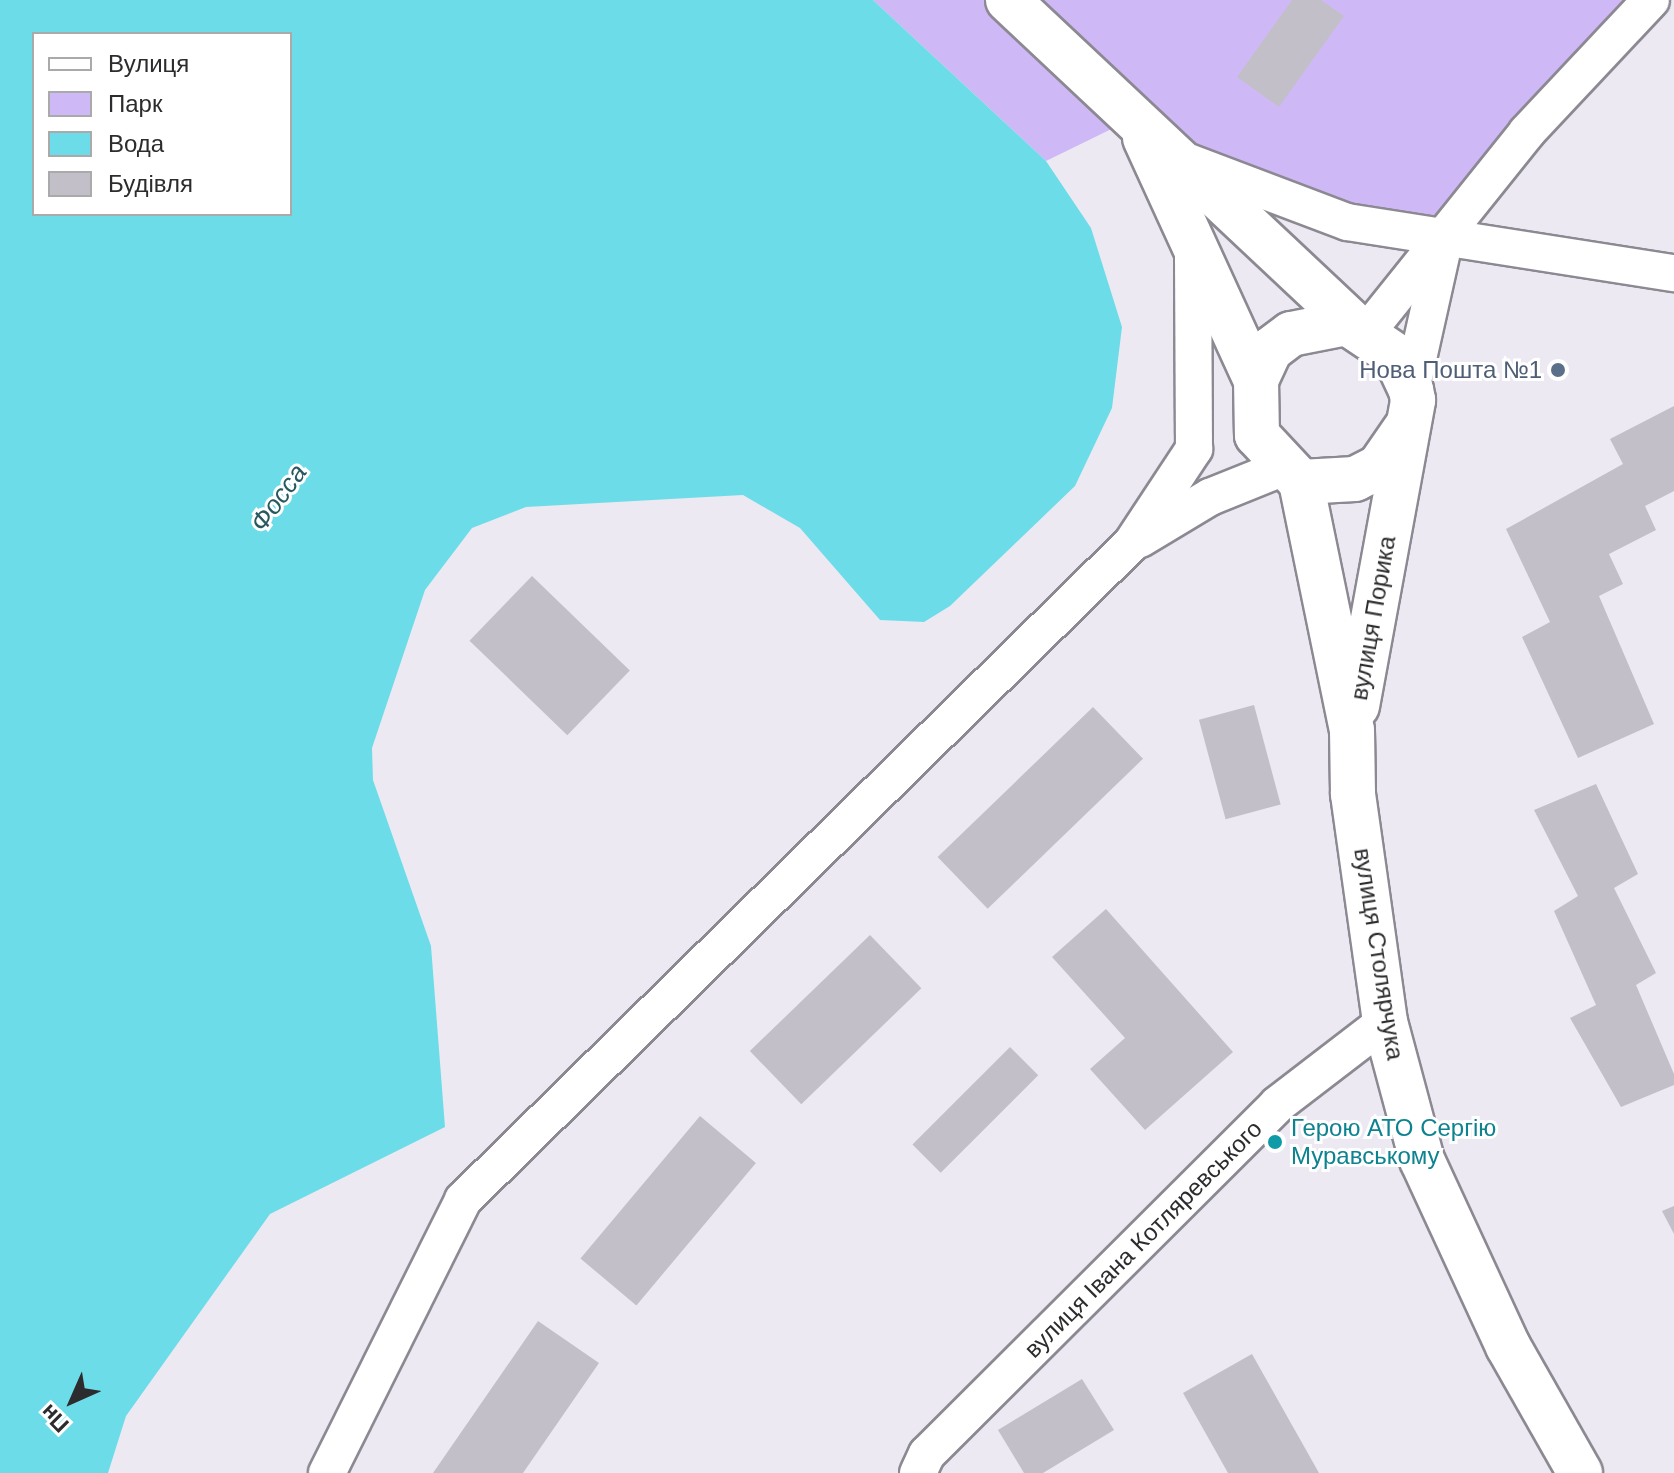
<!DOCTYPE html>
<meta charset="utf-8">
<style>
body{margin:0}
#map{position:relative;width:1674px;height:1473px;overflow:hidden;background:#ece9f3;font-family:Helvetica,sans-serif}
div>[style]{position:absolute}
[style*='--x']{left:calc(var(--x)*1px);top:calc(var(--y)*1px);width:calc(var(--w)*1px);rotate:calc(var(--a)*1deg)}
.green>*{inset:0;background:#ceb9f6}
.water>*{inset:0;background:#6cdde8}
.building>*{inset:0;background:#c2bfc9;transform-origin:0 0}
.roads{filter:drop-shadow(2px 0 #8c8992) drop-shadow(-2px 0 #8c8992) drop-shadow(0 2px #8c8992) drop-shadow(0 -2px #8c8992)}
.minor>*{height:36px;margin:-18px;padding:0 18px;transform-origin:18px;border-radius:18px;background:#fff}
.secondary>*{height:44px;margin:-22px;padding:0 22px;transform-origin:22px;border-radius:22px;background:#fff}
.dots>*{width:22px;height:22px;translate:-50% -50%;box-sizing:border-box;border:4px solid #fff;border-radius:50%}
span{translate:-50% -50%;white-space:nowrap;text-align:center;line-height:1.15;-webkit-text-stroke:6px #fff;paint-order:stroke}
.service-label{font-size:24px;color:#4e5e75}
.right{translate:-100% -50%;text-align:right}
.street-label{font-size:24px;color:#2c2b2e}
.culture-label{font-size:24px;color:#0d838f}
.left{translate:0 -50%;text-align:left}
.water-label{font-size:26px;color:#27595e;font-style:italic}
.legend{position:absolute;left:32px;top:32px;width:260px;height:184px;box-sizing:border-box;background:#fff;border:2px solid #abaaab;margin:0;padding:10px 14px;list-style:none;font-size:24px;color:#2c2b2e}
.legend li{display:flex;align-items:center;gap:16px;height:40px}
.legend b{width:40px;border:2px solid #abaaab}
.north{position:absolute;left:32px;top:1361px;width:80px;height:80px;-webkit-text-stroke:6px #fff;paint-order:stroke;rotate:225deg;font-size:22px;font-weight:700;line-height:32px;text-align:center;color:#2c2b2e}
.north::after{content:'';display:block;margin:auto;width:28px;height:36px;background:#2c2b2e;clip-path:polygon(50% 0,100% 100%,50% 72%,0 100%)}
</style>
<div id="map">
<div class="green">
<i style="clip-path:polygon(873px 0,1651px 0,1445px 237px,1347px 222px,1136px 117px,1046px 161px)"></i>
</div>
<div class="water">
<i style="clip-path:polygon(evenodd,0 0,873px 0,1046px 161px,1091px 228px,1122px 327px,1112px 408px,1075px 486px,950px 606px,924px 622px,880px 620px,800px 528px,743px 495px,526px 507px,472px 528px,425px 590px,372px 748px,373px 780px,431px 946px,445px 1127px,270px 1214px,126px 1416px,108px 1473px,0 1473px,0 0,34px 34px,290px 34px,290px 214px,34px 214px,34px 34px)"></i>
</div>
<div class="building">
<i style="clip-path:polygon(1292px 0,1321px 0,1344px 16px,1279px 107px,1237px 77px)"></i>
<i style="clip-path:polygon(1674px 406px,1674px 491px,1645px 506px,1656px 530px,1609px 554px,1623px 584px,1599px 596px,1654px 724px,1578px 758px,1522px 637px,1550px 622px,1506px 529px,1623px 464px,1610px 439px)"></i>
<i style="left:532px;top:576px;width:136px;height:90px;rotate:44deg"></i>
<i style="left:1254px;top:705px;width:103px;height:57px;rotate:75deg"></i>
<i style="left:1093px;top:707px;width:72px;height:216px;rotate:46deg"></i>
<i style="clip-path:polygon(1596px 784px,1638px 874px,1614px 888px,1656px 973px,1636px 985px,1674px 1074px,1674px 1085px,1621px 1107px,1570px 1018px,1596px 1005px,1554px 911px,1578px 896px,1534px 810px)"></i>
<i style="clip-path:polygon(1106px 909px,1233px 1052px,1145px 1130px,1090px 1069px,1125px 1038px,1052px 957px)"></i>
<i style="left:870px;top:935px;width:74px;height:167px;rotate:46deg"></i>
<i style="left:1010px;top:1047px;width:40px;height:138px;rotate:45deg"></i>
<i style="left:700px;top:1116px;width:73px;height:186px;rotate:40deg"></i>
<i style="clip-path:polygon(1674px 1206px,1674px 1234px,1662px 1211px)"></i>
<i style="clip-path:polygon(538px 1321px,599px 1363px,523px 1473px,433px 1473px)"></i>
<i style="clip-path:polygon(1252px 1354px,1319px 1473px,1228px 1473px,1183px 1393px)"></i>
<i style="clip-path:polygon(1082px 1379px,1114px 1430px,1043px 1473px,1024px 1473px,998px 1430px)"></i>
</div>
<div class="roads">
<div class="minor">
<i style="--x:1183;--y:160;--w:175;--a:20.7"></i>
<i style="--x:1347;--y:222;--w:331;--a:8.9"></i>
<i style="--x:1367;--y:332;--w:256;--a:-51.3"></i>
<i style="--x:1527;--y:132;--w:181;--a:-46.8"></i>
<i style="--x:1411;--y:390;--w:152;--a:-77.4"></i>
<i style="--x:1140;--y:539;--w:82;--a:-31"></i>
<i style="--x:1210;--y:497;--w:78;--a:-21.9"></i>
<i style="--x:327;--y:1473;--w:305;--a:-63.5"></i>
<i style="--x:463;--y:1200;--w:938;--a:-44.48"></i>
<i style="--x:1132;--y:543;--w:113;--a:-56.6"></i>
<i style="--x:1194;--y:449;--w:199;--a:-90.3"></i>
<i style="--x:918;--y:1473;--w:21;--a:-65"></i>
<i style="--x:927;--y:1454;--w:496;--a:-44.9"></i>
<i style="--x:1278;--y:1104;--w:135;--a:-37.5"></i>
</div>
<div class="secondary">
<i style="--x:1008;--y:0;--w:478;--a:43.2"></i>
<i style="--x:1145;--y:138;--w:266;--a:65.4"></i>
<i style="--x:1301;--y:482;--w:253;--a:78.4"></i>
<i style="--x:1352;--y:730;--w:64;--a:89.1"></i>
<i style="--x:1353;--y:794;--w:230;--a:82"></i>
<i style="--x:1385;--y:1022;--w:143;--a:75"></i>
<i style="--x:1422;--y:1160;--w:205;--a:65.2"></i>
<i style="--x:1508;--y:1346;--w:146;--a:60.4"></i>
<i style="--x:1357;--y:706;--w:311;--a:-79.6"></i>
<i style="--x:1413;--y:400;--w:10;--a:-101"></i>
<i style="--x:1411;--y:390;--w:38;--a:-115"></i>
<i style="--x:1395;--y:355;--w:58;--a:-146.3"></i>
<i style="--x:1347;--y:323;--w:57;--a:168.9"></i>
<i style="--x:1291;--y:334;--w:26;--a:143"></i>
<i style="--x:1270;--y:350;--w:33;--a:115"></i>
<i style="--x:1256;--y:380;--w:55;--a:89"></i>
<i style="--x:1257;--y:435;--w:64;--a:46.9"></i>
<i style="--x:1301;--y:482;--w:54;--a:-3.2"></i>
<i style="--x:1355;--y:479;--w:27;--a:-27"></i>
<i style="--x:1379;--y:467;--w:51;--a:-55.4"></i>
</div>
</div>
<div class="dots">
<i style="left:1558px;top:370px;background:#5c6f8a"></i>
<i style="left:1275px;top:1142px;background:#0f9aa8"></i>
</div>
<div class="service-label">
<span class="right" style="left:1542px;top:370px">Нова Пошта №1</span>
</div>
<div class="street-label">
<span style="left:1373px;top:618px;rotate:-80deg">вулиця Порика</span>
<span style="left:1379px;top:954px;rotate:81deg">вулиця Столярчука</span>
<span style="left:1143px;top:1239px;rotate:-45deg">вулиця Івана Котляревського</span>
</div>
<div class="culture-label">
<span class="left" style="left:1291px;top:1142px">Герою АТО Сергію<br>Муравському</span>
</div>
<div class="water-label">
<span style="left:279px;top:498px;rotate:-54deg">Фосса</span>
</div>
<ul class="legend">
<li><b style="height:10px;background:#fff"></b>Вулиця</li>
<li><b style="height:22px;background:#ceb9f6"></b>Парк</li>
<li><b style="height:22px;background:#6cdde8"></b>Вода</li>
<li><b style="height:22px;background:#c2bfc9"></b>Будівля</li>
</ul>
<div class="north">Пн</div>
</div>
